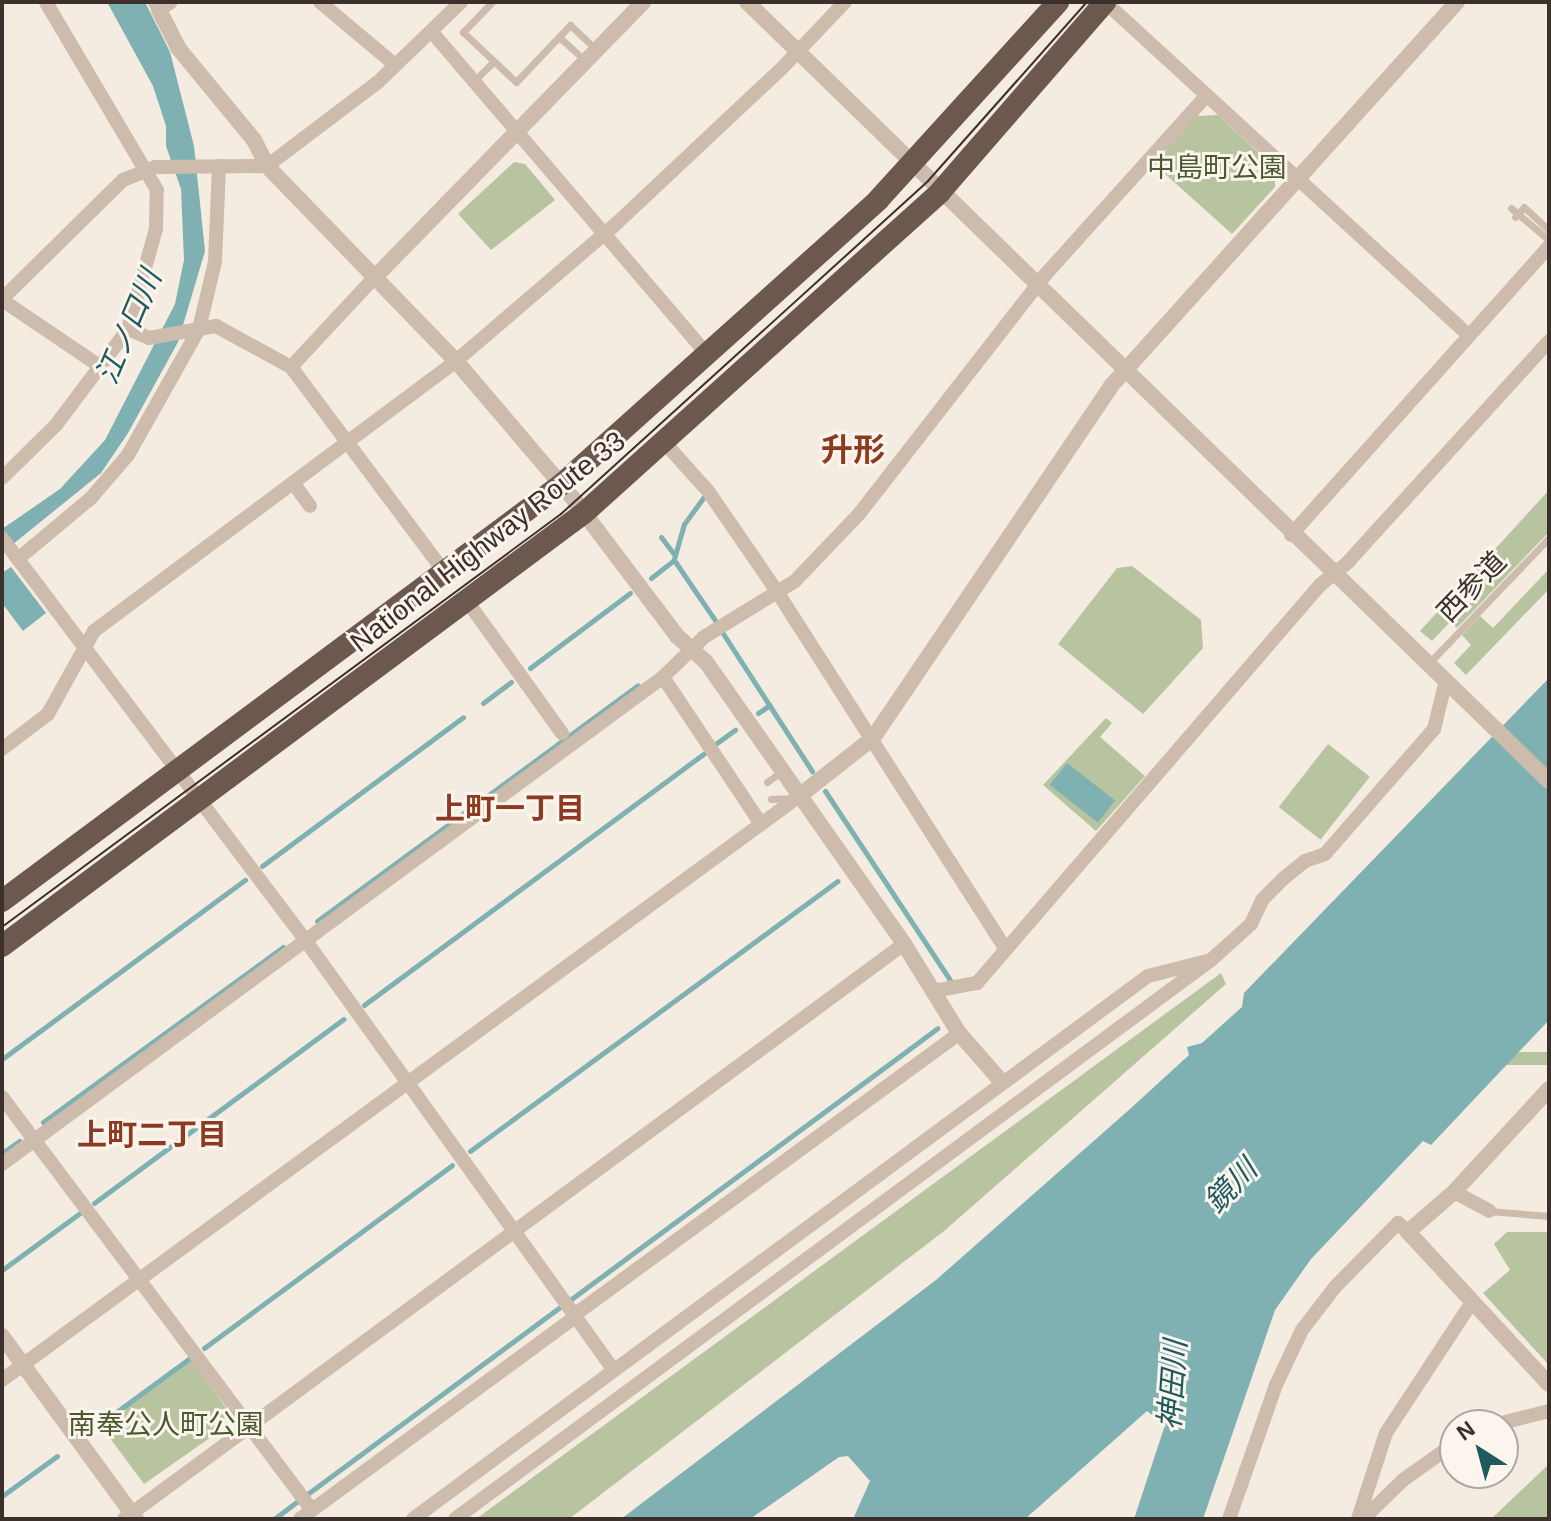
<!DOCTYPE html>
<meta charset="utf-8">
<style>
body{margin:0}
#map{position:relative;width:1551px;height:1521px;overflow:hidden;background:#f4ebe1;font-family:Arial,"Noto Sans JP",sans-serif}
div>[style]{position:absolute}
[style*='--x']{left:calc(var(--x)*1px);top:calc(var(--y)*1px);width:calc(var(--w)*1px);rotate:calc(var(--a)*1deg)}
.green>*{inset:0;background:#b8c4a0;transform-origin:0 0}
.water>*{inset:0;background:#7fb0b2;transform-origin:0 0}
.stream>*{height:5px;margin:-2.5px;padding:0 2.5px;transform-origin:2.5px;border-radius:2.5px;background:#7fb0b2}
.service>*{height:7px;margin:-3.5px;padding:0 3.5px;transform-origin:3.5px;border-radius:3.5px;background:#cdbbac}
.minor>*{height:14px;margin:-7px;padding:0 7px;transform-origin:7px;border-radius:7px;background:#cdbbac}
.tertiary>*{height:16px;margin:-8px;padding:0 8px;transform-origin:8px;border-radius:8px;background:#cdbbac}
.trunk>*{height:22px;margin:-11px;padding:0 11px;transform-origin:11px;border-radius:11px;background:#6c584f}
.tram>*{height:2px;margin:-1px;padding:0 1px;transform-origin:1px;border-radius:1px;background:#3b302b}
.service-bridge>*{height:7px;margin:-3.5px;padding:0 3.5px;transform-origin:3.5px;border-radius:3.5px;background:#cdbbac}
span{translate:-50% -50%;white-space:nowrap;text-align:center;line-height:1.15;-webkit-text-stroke:6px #fbf5ee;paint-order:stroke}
.park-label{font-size:28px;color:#4a5a2e}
.street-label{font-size:28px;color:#3b302b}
.water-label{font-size:30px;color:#1f5a5e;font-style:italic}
.neighbourhood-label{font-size:30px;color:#8c3b22;font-weight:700}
.quarter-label{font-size:32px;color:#8c3b22;font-weight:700}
.frame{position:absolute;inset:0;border:4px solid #3b302b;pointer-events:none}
.north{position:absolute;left:1439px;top:1409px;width:80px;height:80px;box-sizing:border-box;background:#fbf5ee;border:2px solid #aea6a0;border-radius:50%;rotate:324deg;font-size:22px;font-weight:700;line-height:32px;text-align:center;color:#3b302b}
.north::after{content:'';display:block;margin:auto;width:28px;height:36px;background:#1f5a5e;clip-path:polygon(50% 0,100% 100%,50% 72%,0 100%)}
</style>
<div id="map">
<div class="green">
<i style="clip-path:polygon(1218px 115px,1275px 168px,1275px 187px,1232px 234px,1154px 164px,1197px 116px)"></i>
<i style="clip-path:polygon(514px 162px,525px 164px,555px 200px,491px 250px,458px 214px)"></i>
<i style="clip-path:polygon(1549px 490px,1549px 532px,1457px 628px,1450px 622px,1432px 641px,1420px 631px)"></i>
<i style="clip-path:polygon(1132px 566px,1201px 620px,1203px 648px,1143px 714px,1058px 644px,1117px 568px)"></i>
<i style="clip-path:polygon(1549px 569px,1549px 589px,1466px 675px,1454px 663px,1471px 645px,1462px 635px,1480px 616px,1493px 628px)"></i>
<i style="clip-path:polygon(1106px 718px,1112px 723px,1100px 737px,1145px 776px,1096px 831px,1043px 785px)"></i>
<i style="left:1328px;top:744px;width:53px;height:80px;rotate:38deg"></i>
<i style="clip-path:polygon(1221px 973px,1226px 984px,944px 1231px,569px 1519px,476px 1519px)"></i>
<i style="left:1549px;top:1052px;width:13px;height:206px;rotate:90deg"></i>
<i style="clip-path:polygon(1507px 1232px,1549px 1232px,1549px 1365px,1483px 1293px,1510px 1270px,1494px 1244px)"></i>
<i style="clip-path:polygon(191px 1359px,228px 1411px,224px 1428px,144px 1484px,101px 1426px)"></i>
<i style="clip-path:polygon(1548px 1465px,1549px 1519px,1491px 1519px)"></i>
</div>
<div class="water">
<i style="clip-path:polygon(107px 2px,145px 2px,170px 52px,194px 146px,205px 251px,178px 342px,128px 433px,101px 473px,2px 553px,2px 529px,60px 489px,105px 440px,175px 304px,184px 260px,181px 189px,166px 146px,166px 126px,153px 86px)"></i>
<i style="clip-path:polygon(11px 567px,46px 613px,23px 631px,2px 603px,2px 573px)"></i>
<i style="clip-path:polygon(1549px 678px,1549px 1020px,1431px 1145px,1423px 1141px,1311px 1259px,1275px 1310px,1203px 1519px,1134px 1519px,1165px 1425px,1147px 1411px,1025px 1519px,853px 1519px,870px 1481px,848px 1456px,839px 1457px,750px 1519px,621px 1519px,936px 1280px,1130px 1109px,1189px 1055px,1187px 1047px,1202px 1043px,1242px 1007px,1244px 993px)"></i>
<i style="left:1067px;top:763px;width:61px;height:28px;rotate:38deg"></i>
</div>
<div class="stream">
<i style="--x:703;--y:498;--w:32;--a:126"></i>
<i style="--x:684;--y:524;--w:37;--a:106"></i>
<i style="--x:674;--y:560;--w:73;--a:55.7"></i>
<i style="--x:661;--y:537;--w:21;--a:53"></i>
<i style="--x:651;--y:578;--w:29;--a:-38"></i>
<i style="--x:722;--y:632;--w:166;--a:57.1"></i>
<i style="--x:530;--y:668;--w:125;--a:-36.9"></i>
<i style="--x:483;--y:703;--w:35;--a:-37"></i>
<i style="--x:758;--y:713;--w:14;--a:-34"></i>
<i style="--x:714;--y:745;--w:26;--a:-36"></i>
<i style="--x:825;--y:791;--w:230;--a:56.5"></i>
<i style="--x:262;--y:866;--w:250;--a:-36.5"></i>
<i style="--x:317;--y:921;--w:398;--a:-36.3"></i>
<i style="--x:364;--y:1005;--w:423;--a:-36.5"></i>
<i style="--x:2;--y:1059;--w:302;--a:-36.4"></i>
<i style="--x:43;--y:1122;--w:297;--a:-36.1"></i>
<i style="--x:470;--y:1151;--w:456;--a:-36.3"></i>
<i style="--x:2;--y:1153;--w:21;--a:-35"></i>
<i style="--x:94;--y:1203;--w:310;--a:-36.4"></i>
<i style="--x:2;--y:1270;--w:97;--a:-36.2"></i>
<i style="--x:570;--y:1300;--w:457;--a:-36.5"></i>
<i style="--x:204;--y:1348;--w:308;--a:-36.4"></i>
<i style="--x:100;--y:1424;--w:112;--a:-36.3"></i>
<i style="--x:306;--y:1495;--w:316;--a:-36.5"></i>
<i style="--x:2;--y:1496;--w:68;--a:-36"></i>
<i style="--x:274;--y:1519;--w:31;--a:-37"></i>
</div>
<div class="service">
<i style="--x:492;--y:2;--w:42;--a:134"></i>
<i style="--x:463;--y:32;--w:73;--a:43.3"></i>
<i style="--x:516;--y:82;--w:79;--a:-46.5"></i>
<i style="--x:570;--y:25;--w:26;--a:43"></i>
<i style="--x:559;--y:37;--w:25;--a:42"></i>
<i style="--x:474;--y:81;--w:28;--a:-45"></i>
<i style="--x:1515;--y:217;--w:13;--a:-48"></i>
<i style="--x:1524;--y:207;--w:34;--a:43"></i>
<i style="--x:1429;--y:663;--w:173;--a:-46.2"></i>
<i style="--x:767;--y:782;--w:17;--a:-36"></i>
<i style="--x:771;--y:799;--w:21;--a:-3"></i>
<i style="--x:1489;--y:1211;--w:60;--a:4.8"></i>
</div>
<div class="minor">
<i style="--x:155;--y:2;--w:9;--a:63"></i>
<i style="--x:159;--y:10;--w:14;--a:-34"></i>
<i style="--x:320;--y:2;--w:98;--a:40"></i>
<i style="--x:1105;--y:2;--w:493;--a:42.5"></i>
<i style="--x:431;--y:31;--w:425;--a:49.5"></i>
<i style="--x:2;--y:299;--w:170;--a:-44.5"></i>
<i style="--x:123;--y:180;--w:35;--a:-22"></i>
<i style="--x:155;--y:167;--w:112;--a:-0.5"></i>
<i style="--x:267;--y:166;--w:139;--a:-37.1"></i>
<i style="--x:378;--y:82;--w:115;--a:-43.9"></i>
<i style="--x:2;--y:300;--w:120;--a:34.1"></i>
<i style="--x:128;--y:329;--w:23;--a:23"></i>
<i style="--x:149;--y:338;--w:68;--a:-10.2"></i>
<i style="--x:216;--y:326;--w:85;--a:28.7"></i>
<i style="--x:291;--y:367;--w:259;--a:53.2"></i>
<i style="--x:291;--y:367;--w:125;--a:-47"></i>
<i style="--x:664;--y:442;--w:66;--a:48.1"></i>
<i style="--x:708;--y:491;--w:120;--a:55.5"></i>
<i style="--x:776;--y:590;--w:426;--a:57.4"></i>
<i style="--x:2;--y:478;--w:76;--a:-44.5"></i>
<i style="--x:56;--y:425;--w:120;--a:-53.1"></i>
<i style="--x:128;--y:329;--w:104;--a:-74.4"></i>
<i style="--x:156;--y:229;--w:39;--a:-89"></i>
<i style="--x:157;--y:190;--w:218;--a:-120.6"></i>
<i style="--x:294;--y:484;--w:27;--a:54"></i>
<i style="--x:1291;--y:535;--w:387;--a:-48.2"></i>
<i style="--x:2;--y:538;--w:505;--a:52.97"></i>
<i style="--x:306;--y:941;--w:527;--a:54.35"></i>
<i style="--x:18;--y:559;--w:95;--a:-39.9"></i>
<i style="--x:91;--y:498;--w:57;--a:-49.3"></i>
<i style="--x:128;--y:455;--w:145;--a:-60.6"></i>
<i style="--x:199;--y:329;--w:69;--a:-76.6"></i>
<i style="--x:215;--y:262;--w:96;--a:-87.6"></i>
<i style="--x:467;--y:601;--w:163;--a:54.3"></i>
<i style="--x:663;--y:677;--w:177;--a:56.3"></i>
<i style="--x:2;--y:749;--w:58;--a:-37.3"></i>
<i style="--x:48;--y:714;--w:95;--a:-61"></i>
<i style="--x:94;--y:631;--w:452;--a:-36.7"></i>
<i style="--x:456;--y:361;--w:213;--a:-40.6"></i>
<i style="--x:618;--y:222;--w:229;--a:-43.2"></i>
<i style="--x:785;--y:65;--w:87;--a:-46.4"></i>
<i style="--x:933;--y:991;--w:45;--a:-10.3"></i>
<i style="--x:977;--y:983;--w:525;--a:-49.24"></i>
<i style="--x:1320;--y:585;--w:36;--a:-39"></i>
<i style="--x:1348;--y:562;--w:299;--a:-47.7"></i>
<i style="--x:2;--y:1097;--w:516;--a:53.11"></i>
<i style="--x:2;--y:1164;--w:821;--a:-36.38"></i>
<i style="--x:663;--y:677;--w:57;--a:-44.3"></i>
<i style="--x:704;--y:637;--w:107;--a:-31.6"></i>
<i style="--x:795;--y:581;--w:93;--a:-46.3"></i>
<i style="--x:859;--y:514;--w:303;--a:-52.1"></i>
<i style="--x:1045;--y:275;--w:242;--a:-48"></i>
<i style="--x:1454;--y:1192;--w:40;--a:28"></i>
<i style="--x:573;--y:1316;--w:479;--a:-36.2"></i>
<i style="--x:2;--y:1380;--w:987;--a:-36.22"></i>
<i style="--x:1494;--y:1425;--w:57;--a:-14.3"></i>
<i style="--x:124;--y:1519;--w:969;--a:-36.4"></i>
<i style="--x:300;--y:1519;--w:341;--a:-36.3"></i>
<i style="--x:413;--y:1519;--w:914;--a:-36.46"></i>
<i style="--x:1148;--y:976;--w:61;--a:-14.3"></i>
<i style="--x:455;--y:1519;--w:940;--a:-36.48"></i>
<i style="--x:1211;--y:960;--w:54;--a:-42"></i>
<i style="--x:1251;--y:924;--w:26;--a:-65"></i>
<i style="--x:1262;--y:900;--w:31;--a:-45"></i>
<i style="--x:1284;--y:878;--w:27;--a:-39"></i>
<i style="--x:1305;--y:861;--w:21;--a:-19"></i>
<i style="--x:1325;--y:854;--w:166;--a:-48.9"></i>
<i style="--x:1434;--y:729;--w:46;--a:-76.3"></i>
<i style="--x:1229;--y:1519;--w:142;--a:-70.7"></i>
<i style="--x:1276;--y:1385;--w:61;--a:-64.7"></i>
<i style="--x:1302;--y:1330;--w:54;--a:-52.5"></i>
<i style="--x:1335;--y:1287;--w:90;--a:-45.5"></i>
<i style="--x:1398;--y:1223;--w:13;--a:42"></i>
<i style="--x:1358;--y:1519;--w:90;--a:-72"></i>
<i style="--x:1386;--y:1433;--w:157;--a:-56.7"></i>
<i style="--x:1363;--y:1519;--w:56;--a:-44.3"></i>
<i style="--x:1403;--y:1480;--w:64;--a:-35.4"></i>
</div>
<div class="tertiary">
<i style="--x:747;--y:2;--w:1118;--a:44.17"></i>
<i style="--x:159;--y:10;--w:44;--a:62.9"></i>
<i style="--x:179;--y:49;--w:118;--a:50.5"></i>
<i style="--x:254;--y:140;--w:29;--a:63"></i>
<i style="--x:267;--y:166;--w:272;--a:45.9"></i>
<i style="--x:456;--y:361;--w:184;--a:49.6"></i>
<i style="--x:575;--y:501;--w:169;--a:52.9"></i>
<i style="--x:677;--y:636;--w:39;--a:42"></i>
<i style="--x:706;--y:662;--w:345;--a:54.9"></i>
<i style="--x:904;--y:944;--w:105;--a:58.3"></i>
<i style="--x:959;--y:1033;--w:64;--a:48.8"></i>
<i style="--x:376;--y:276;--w:383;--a:-45.7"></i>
<i style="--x:798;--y:797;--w:95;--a:-38.2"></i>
<i style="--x:873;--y:738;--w:425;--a:-55.9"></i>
<i style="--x:1111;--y:386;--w:517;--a:-47.98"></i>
<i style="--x:1549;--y:1089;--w:140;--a:132.7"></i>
<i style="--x:1454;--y:1192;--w:61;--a:139"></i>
<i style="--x:1408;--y:1232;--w:207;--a:47.2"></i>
<i style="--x:2;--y:1336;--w:227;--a:53.8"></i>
</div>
<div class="trunk">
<i style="--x:2;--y:901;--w:698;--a:-36.67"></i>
<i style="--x:562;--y:484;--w:425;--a:-41.9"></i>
<i style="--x:878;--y:200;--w:268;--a:-47.7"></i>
<i style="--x:2;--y:946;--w:725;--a:-36.65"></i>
<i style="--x:584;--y:513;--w:479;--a:-42"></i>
<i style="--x:940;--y:192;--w:252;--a:-49"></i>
</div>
<div class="tram">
<i style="--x:2;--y:927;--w:695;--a:-36.46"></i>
<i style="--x:561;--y:514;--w:496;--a:-42.2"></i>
<i style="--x:928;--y:181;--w:239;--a:-48.4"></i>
</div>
<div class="service-bridge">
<i style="--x:1511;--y:208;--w:50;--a:40.1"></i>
</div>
<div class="park-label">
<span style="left:1217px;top:168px">中島町公園</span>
<span style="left:166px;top:1425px">南奉公人町公園</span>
</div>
<div class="street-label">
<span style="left:488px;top:542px;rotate:-38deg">National Highway Route 33</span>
<span style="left:1472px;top:587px;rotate:-46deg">西参道</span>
</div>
<div class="water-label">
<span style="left:129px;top:327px;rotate:-67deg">江ノ口川</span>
<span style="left:1231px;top:1186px;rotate:-46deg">鏡川</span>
<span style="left:1173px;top:1385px;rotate:-86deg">神田川</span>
</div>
<div class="neighbourhood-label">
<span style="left:510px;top:809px">上町一丁目</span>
<span style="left:152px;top:1135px">上町二丁目</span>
</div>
<div class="quarter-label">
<span style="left:853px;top:450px">升形</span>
</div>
<div class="frame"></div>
<div class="north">N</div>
</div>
